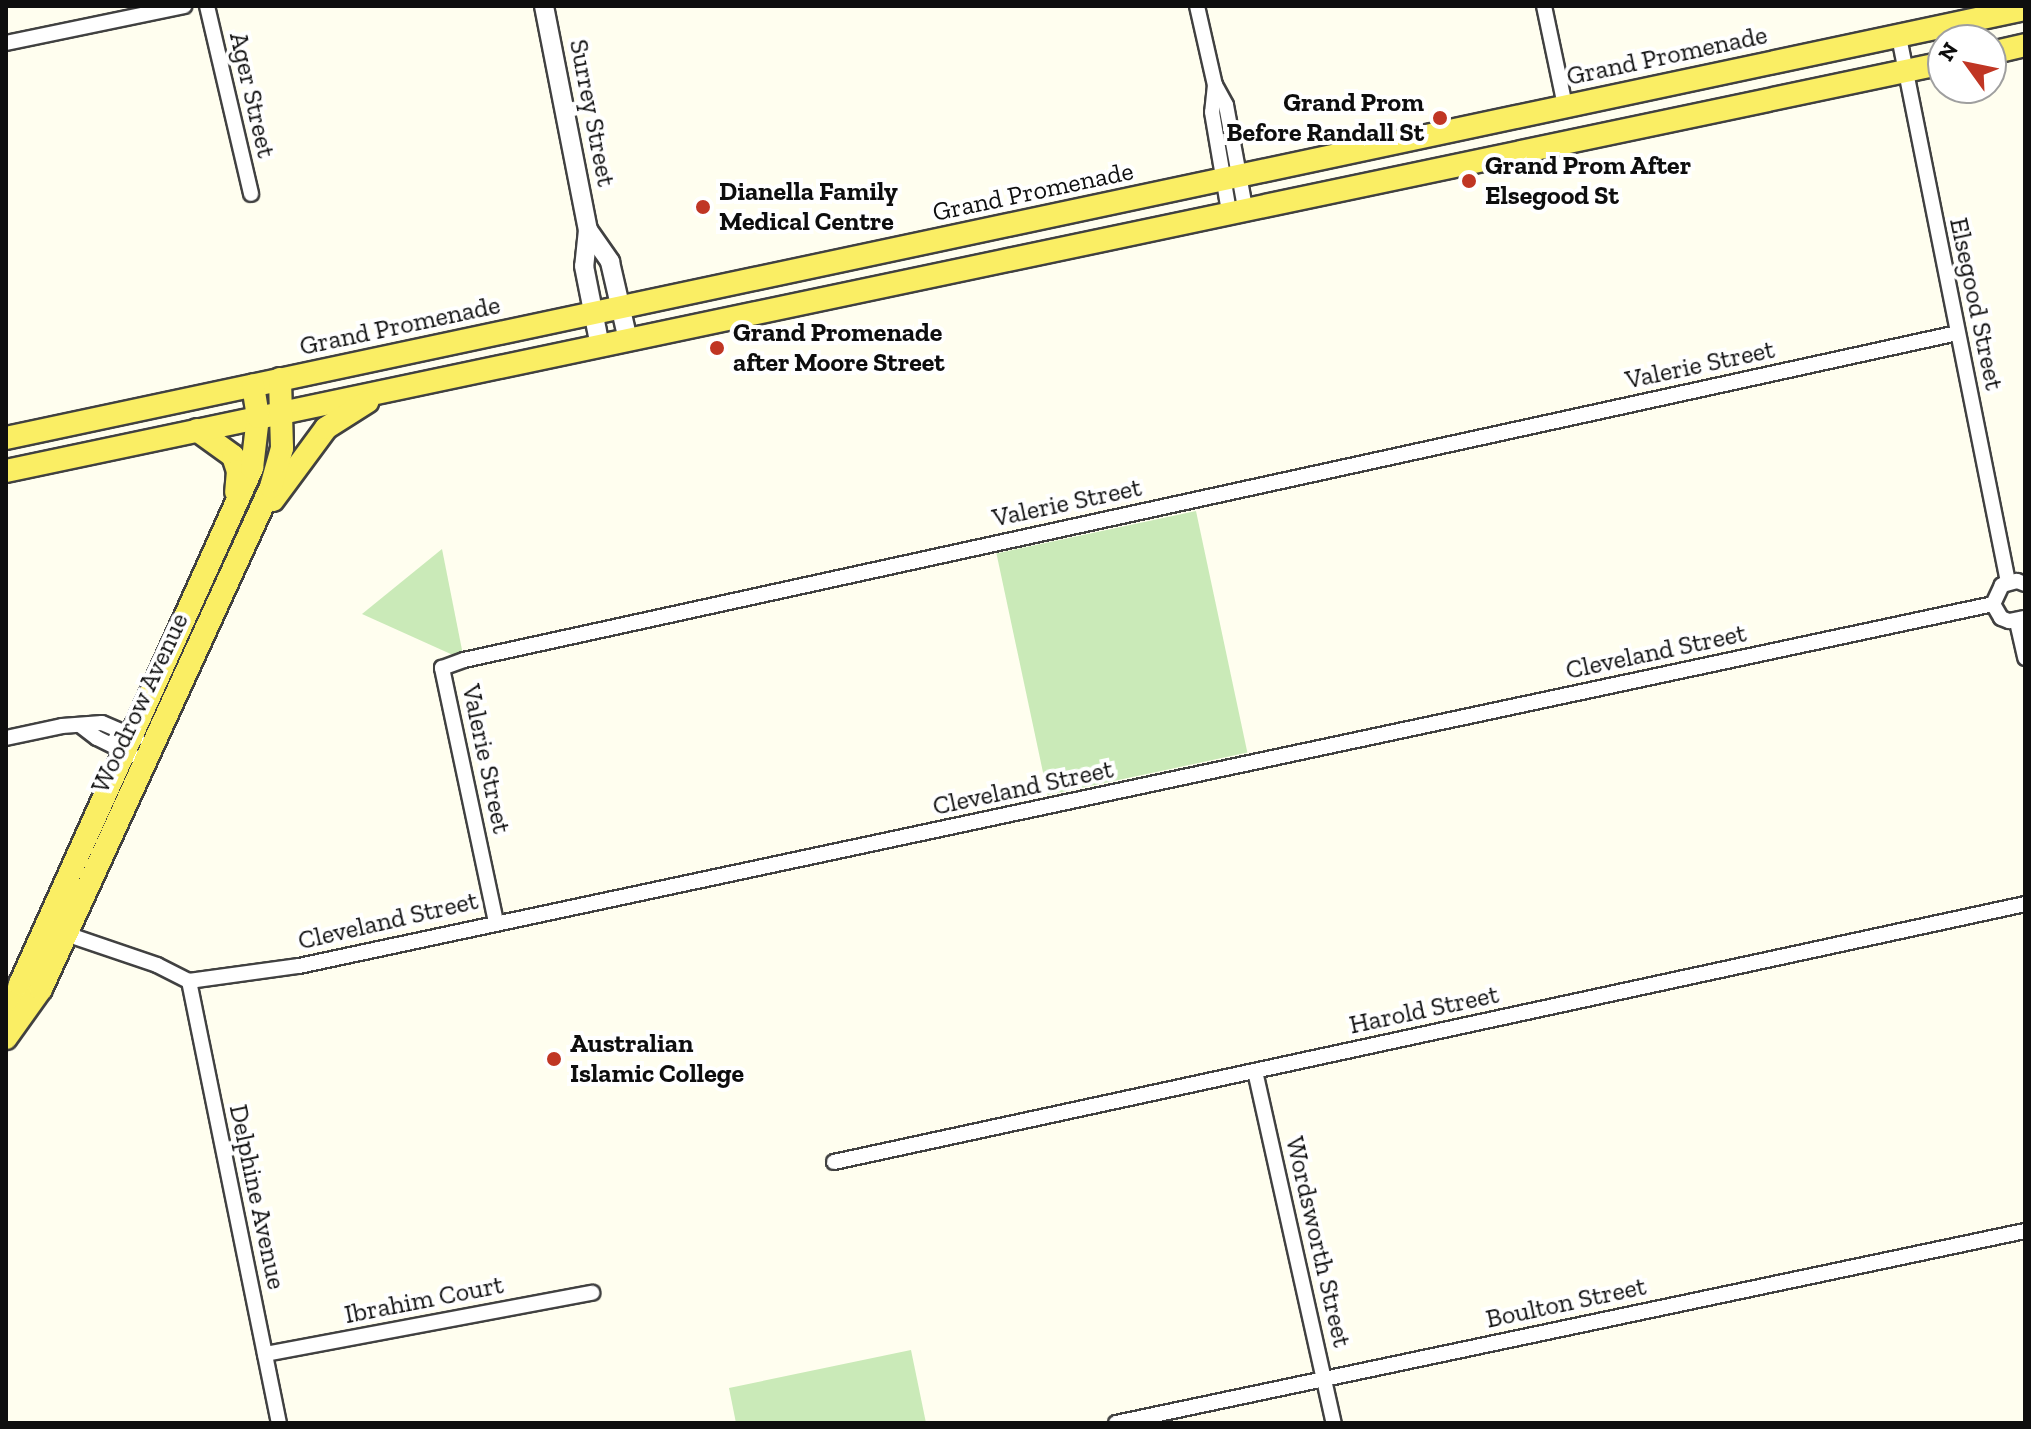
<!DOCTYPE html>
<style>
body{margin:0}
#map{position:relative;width:2031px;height:1429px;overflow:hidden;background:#fffeef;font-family:"Zilla Slab",serif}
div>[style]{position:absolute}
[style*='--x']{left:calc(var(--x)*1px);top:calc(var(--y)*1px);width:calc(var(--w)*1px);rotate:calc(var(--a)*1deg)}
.green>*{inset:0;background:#caeab8;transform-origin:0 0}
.roads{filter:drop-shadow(2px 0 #414141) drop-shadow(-2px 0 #414141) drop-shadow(0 2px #414141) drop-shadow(0 -2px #414141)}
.minor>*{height:14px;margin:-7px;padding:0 7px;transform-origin:7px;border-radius:7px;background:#fff}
.tertiary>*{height:18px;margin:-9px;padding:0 9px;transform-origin:9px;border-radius:9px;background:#fff}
.primary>*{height:22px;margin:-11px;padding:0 11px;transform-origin:11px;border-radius:11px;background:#faee64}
.dots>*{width:22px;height:22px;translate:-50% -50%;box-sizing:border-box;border:4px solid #fff;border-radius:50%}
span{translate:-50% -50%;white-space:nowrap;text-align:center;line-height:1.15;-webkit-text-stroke:8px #fff;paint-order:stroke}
.street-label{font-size:26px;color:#0e0e0e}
.poi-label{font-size:26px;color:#0e0e0e;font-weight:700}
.right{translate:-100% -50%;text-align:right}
.left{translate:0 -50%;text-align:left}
.frame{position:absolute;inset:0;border:8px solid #0e0e0e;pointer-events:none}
.north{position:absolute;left:1927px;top:24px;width:80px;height:80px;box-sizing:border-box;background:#fff;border:2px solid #9f9f9f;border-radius:50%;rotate:303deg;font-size:22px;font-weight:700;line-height:32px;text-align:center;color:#0e0e0e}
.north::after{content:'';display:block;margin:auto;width:28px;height:36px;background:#c03624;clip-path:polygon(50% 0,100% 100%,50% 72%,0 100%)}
</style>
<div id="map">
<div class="green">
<i style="left:1196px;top:511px;width:247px;height:204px;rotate:78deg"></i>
<i style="clip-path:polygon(442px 549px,464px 660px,362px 614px)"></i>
<i style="clip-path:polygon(911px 1350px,926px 1423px,736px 1423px,729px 1388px)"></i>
</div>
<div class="roads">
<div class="minor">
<i style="--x:207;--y:6;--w:193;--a:76.8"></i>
<i style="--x:1197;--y:6;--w:81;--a:77.2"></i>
<i style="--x:1215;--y:85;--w:23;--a:61"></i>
<i style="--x:1226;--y:105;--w:105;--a:79.5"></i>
<i style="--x:1544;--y:6;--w:102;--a:78.1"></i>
<i style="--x:1899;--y:37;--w:556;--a:78.69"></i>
<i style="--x:6;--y:43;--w:182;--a:-11.7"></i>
<i style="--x:1215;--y:85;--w:27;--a:96"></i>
<i style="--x:1212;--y:112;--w:100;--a:80.3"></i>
<i style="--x:2025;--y:584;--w:9;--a:-159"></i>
<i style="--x:2017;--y:581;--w:16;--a:165"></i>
<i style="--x:2002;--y:585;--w:21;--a:115"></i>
<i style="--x:1993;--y:604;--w:16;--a:60"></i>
<i style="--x:2001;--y:618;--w:9;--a:21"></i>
<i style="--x:2009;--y:621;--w:16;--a:-11"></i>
<i style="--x:2017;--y:622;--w:37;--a:77"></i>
<i style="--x:81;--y:726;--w:20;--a:37"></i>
<i style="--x:97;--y:738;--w:39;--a:26"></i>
<i style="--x:6;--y:738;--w:57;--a:-12.1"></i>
<i style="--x:62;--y:726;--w:40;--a:-4.3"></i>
<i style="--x:102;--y:723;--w:38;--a:23"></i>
<i style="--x:496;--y:922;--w:260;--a:-102"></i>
<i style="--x:442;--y:668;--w:23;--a:-20"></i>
<i style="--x:464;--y:660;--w:1528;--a:-12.35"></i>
<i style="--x:66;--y:934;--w:96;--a:18.8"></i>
<i style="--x:157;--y:965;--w:36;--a:27"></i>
<i style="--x:189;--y:981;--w:111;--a:-7.8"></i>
<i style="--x:299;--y:966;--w:1732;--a:-12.06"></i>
<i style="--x:189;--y:981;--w:451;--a:78.5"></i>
<i style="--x:1255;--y:1071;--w:361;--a:77.4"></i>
<i style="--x:834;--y:1162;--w:1219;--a:-12.22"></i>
<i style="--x:265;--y:1354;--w:333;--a:-10.6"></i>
<i style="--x:1116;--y:1423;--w:929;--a:-11.93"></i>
</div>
<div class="tertiary">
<i style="--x:544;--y:6;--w:228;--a:78.9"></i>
<i style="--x:588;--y:230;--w:36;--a:96"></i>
<i style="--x:584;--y:266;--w:82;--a:78.7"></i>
<i style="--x:588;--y:230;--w:39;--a:55"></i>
<i style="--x:610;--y:262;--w:80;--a:77"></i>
</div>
<div class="primary">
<i style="--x:1991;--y:53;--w:35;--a:-13"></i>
<i style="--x:197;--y:430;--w:44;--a:35.8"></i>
<i style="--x:233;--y:456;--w:16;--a:72"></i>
<i style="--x:238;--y:471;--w:21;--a:95"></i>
<i style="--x:6;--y:438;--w:2064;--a:-12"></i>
<i style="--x:6;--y:471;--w:1980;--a:-11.89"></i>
<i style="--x:273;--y:500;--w:89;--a:-53.6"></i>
<i style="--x:326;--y:428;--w:49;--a:-32.4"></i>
<i style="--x:9;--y:1023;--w:41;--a:-74.2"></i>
<i style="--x:20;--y:984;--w:566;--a:-65.79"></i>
<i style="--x:252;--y:468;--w:51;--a:-83.3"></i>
<i style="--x:258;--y:417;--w:32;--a:-99"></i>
<i style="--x:6;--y:1038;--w:60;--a:-54.5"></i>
<i style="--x:41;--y:989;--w:552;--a:-65.38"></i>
<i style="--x:271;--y:487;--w:41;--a:-74.2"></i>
<i style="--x:282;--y:448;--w:69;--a:-91.7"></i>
</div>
</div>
<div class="dots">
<i style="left:1440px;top:118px;background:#c03624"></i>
<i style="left:1469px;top:181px;background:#c03624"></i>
<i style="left:703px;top:207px;background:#c03624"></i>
<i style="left:717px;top:348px;background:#c03624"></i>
<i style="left:554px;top:1059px;background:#c03624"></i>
</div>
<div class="street-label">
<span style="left:1667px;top:56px;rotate:-12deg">Grand Promenade</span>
<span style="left:252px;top:95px;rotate:77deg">Ager Street</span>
<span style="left:592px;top:113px;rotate:79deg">Surrey Street</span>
<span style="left:1033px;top:192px;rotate:-12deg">Grand Promenade</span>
<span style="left:1976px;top:304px;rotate:78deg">Elsegood Street</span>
<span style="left:400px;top:326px;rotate:-12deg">Grand Promenade</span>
<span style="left:1700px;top:365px;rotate:-12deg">Valerie Street</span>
<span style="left:1067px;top:503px;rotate:-12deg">Valerie Street</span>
<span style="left:1656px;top:652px;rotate:-12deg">Cleveland Street</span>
<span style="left:140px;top:703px;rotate:-65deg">Woodrow Avenue</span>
<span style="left:486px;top:759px;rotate:78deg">Valerie Street</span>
<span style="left:1023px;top:788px;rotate:-12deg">Cleveland Street</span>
<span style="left:388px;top:921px;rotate:-13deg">Cleveland Street</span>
<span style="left:1424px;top:1010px;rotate:-12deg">Harold Street</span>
<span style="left:257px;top:1197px;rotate:78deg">Delphine Avenue</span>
<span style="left:1318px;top:1242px;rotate:77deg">Wordsworth Street</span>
<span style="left:424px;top:1300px;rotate:-11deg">Ibrahim Court</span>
<span style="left:1566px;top:1303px;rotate:-12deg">Boulton Street</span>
</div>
<div class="poi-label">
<span class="right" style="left:1424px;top:118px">Grand Prom<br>Before Randall St</span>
<span class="left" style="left:1485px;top:181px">Grand Prom After<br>Elsegood St</span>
<span class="left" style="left:719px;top:207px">Dianella Family<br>Medical Centre</span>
<span class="left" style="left:733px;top:348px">Grand Promenade<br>after Moore Street</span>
<span class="left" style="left:570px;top:1059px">Australian<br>Islamic College</span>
</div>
<div class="frame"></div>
<div class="north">N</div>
</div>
